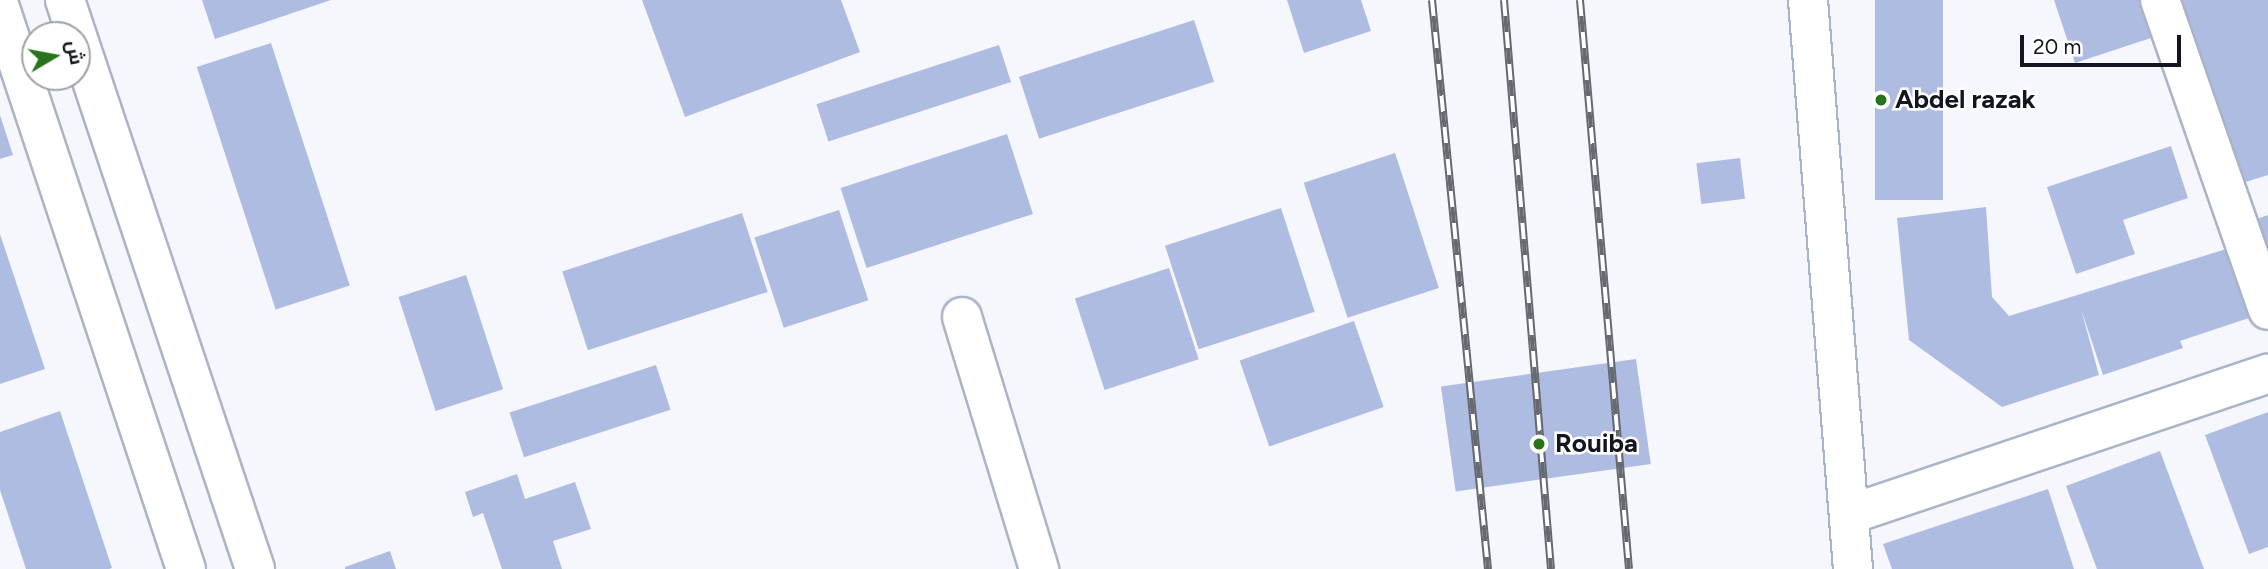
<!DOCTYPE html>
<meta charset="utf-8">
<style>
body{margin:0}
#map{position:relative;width:2268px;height:569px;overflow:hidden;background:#f6f7fc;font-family:Figtree,Cairo,sans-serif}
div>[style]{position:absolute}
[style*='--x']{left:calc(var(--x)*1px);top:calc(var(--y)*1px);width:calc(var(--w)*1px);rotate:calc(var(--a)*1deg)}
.building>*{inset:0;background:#afbce2;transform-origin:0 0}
.roads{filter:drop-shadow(2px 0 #abb3c9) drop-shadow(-2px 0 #abb3c9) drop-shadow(0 2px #abb3c9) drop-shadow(0 -2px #abb3c9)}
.minor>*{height:38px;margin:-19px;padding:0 19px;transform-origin:19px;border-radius:19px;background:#fff}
.major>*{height:38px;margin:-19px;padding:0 19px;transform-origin:19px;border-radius:19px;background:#fff}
.rail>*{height:8px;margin-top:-4px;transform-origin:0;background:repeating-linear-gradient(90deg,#fff 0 16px,#676970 0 32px);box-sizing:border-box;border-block:2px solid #676970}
.dots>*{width:19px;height:19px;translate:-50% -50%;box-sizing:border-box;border:4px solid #fff;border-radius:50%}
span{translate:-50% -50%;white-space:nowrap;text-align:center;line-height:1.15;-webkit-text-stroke:5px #fff;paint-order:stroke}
.poi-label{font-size:26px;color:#13161e;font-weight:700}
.left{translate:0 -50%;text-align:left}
.north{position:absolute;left:21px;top:21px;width:70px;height:70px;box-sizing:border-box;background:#fff;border:2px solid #a1a2a5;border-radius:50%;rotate:80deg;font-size:19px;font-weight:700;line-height:28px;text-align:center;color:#13161e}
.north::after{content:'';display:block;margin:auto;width:24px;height:32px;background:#28741a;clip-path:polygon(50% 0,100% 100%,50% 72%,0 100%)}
.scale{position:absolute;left:2020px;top:35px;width:161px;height:32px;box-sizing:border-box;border:4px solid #13161e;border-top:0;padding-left:9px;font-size:21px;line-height:24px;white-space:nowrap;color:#13161e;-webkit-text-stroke:5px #fff;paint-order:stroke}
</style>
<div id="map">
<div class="building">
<i style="clip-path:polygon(202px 0,331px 0,215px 39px)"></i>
<i style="clip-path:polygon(642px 0,841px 0,860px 52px,685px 117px)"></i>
<i style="clip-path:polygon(1287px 0,1361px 0,1371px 31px,1304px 53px)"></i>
<i style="left:1875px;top:0;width:68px;height:200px"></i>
<i style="clip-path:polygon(2054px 0,2146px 0,2157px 36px,2075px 63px)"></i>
<i style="clip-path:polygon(2178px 0,2268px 0,2268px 175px,2239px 184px)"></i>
<i style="left:1194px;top:20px;width:65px;height:184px;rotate:72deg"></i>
<i style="left:271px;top:43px;width:255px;height:78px;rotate:72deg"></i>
<i style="left:999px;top:45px;width:39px;height:192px;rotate:72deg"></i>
<i style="clip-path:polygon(0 115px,13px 155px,0 159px)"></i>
<i style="left:1007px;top:134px;width:84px;height:175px;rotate:72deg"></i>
<i style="clip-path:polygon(2171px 146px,2188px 198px,2123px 220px,2135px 254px,2076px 274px,2047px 187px)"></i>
<i style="left:1395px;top:153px;width:142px;height:96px;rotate:72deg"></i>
<i style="left:1740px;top:158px;width:41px;height:44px;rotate:83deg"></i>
<i style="clip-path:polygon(1986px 207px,1992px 297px,2009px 316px,2236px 246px,2258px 315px,2180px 341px,2183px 348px,2103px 375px,2081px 309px,2099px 375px,2002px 407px,1909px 340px,1897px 218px)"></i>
<i style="left:1281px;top:208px;width:109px;height:122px;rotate:72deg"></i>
<i style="left:839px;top:210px;width:95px;height:89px;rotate:72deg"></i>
<i style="left:742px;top:213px;width:83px;height:189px;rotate:72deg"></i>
<i style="clip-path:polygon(2268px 215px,2268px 250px,2257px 219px)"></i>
<i style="clip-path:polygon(0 234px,45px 369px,0 384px)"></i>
<i style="left:1169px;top:268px;width:96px;height:99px;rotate:72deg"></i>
<i style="left:466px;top:275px;width:120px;height:71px;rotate:72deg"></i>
<i style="left:1354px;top:321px;width:91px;height:121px;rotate:71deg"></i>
<i style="left:1636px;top:359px;width:106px;height:197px;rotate:82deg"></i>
<i style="left:656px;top:365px;width:47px;height:154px;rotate:72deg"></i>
<i style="clip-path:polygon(60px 411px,112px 568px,109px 569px,26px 569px,0 490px,0 432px)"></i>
<i style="clip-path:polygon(2268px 412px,2268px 547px,2249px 554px,2205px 435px)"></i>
<i style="clip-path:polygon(2160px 451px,2204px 569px,2097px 569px,2066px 486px)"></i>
<i style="clip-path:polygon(517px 474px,525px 499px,575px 482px,591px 529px,553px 541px,562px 569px,502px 569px,483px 513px,473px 517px,465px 492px)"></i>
<i style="clip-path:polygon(2048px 489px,2074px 569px,1892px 569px,1883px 544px)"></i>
<i style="clip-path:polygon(390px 551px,396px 569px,345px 569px,345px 567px)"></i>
</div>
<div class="roads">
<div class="minor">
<i style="--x:1808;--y:0;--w:571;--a:85.48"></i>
<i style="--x:2160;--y:0;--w:328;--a:70.8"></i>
<i style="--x:962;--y:317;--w:264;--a:73"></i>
<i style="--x:1851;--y:514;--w:440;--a:-18.6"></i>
</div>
<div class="major">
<i style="--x:65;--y:0;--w:600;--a:71.53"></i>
<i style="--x:0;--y:8;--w:591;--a:71.66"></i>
</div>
</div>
<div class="rail">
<i style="--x:1432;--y:0;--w:572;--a:84.38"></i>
<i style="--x:1504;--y:0;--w:571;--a:85.28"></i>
<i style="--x:1580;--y:0;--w:571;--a:85.08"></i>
</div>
<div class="dots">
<i style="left:1881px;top:100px;background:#28741a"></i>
<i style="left:1539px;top:444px;background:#28741a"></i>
</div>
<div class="poi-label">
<span class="left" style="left:1895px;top:100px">Abdel razak</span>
<span class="left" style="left:1555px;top:444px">Rouiba</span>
</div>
<div class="north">ش</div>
<div class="scale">20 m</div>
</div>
